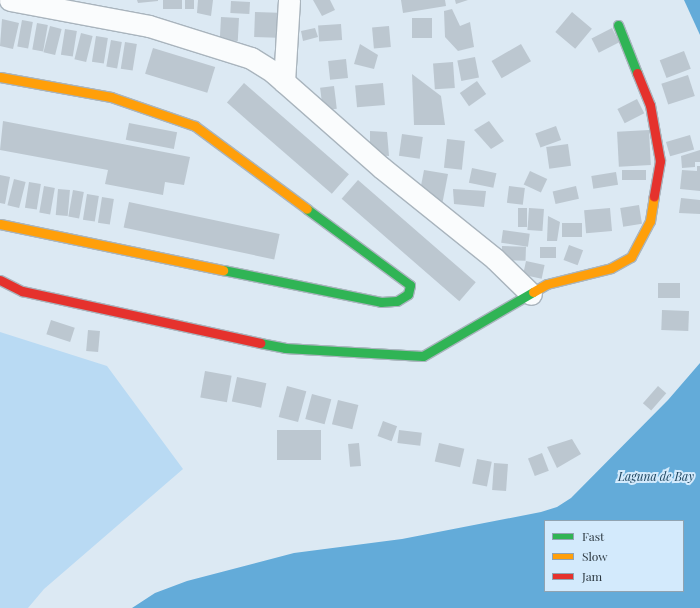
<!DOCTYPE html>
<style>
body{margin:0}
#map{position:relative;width:700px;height:608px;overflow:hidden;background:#dce9f3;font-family:"Playfair Display",serif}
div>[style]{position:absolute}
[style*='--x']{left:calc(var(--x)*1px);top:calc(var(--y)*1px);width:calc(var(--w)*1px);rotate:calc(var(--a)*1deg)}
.green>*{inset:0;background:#b9daf3}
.water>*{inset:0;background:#63abd9}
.building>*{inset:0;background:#bcc7d0;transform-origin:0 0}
.roads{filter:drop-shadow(1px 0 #a9b4bd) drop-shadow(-1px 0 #a9b4bd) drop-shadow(0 1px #a9b4bd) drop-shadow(0 -1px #a9b4bd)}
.street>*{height:21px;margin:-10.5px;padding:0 10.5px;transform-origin:10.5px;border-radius:10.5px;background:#fafcfd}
.fast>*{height:9px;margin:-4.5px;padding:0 4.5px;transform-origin:4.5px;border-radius:4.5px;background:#30b455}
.slow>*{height:9px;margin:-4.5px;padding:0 4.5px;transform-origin:4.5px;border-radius:4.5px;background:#ff9f0a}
.jam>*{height:9px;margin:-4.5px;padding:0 4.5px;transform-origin:4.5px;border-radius:4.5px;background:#e5322d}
span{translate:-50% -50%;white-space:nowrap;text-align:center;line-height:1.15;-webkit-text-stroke:4px #d3eafc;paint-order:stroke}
.water-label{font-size:12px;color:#204761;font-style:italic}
.legend{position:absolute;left:544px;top:520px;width:140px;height:72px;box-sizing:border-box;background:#d3eafc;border:1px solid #90a3b1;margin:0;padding:5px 7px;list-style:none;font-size:12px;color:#2c3840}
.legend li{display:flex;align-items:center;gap:8px;height:20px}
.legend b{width:20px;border:1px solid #90a3b1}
</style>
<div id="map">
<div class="green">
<i style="clip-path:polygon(0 332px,107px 366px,183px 469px,44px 589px,28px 608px,0 608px)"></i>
</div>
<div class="water">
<i style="clip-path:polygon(684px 0,700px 0,700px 35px)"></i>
<i style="clip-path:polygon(evenodd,700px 363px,700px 608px,132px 608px,155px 593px,187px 581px,294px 553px,402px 539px,541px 512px,557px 507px,571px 498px,668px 400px,700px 363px,545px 521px,683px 521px,683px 591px,545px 591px,545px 521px)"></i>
</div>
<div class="building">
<i style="clip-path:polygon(137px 0,158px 0,158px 1px,138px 3px)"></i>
<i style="left:163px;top:0;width:19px;height:9px"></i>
<i style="left:185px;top:0;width:9px;height:9px"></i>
<i style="clip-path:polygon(198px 0,213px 0,211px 16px,197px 13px)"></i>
<i style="clip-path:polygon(313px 0,330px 0,335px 10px,322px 16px)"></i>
<i style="clip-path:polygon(401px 0,445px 0,446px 6px,403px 13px)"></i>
<i style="clip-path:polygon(455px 0,468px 0,456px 4px)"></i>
<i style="left:231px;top:1px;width:19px;height:12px;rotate:3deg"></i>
<i style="clip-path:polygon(452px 9px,460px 26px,470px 22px,474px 47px,458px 51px,445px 37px,444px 11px)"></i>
<i style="left:255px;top:12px;width:23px;height:25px;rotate:2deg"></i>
<i style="left:572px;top:12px;width:26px;height:26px;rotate:40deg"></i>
<i style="left:221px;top:17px;width:18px;height:23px;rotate:3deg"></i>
<i style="left:412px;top:18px;width:20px;height:20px"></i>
<i style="clip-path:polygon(2px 19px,19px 23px,13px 49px,0 46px)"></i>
<i style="left:22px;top:20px;width:11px;height:27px;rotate:10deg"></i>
<i style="left:37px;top:23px;width:11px;height:27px;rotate:10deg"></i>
<i style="left:341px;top:24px;width:16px;height:23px;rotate:86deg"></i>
<i style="left:50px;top:26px;width:12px;height:27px;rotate:14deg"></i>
<i style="left:389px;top:26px;width:21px;height:17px;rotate:85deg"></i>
<i style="clip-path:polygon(315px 28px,318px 37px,303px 41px,301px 31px)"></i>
<i style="left:612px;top:28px;width:16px;height:23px;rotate:63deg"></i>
<i style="left:65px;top:29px;width:12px;height:26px;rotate:9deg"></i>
<i style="left:81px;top:33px;width:12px;height:27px;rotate:14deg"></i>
<i style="left:96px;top:36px;width:12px;height:26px;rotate:9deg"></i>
<i style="left:111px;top:40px;width:11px;height:27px;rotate:10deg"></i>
<i style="left:125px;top:42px;width:12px;height:27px;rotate:9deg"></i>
<i style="clip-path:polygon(360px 44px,378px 55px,374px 69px,354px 64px)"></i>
<i style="left:521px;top:44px;width:20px;height:34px;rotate:60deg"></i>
<i style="left:153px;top:48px;width:65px;height:27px;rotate:17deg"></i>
<i style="left:684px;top:51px;width:19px;height:26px;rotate:69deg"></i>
<i style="left:475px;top:57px;width:21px;height:18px;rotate:79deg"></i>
<i style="left:346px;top:59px;width:19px;height:18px;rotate:84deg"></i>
<i style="left:453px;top:62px;width:26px;height:20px;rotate:86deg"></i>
<i style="clip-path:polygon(412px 74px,441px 96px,445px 125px,414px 125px)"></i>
<i style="left:688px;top:75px;width:22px;height:28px;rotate:72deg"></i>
<i style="left:477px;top:81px;width:16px;height:21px;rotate:55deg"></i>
<i style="left:244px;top:83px;width:139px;height:26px;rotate:41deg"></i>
<i style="left:383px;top:83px;width:22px;height:28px;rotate:85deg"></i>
<i style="left:334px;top:86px;width:23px;height:14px;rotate:83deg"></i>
<i style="left:637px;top:99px;width:16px;height:22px;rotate:63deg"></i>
<i style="clip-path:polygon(3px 121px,190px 157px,184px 185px,165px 182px,163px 195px,105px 184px,108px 170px,0 150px)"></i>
<i style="clip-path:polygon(489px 121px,504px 141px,491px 149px,474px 130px)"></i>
<i style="left:129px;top:123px;width:49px;height:17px;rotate:11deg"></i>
<i style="left:556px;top:126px;width:15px;height:22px;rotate:70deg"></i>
<i style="left:649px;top:130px;width:35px;height:32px;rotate:87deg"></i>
<i style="clip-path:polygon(370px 131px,387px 132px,389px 156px,370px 155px)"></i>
<i style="left:402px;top:134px;width:21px;height:22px;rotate:8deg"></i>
<i style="left:690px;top:135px;width:15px;height:25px;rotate:74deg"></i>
<i style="left:447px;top:139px;width:18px;height:29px;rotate:6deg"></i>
<i style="left:568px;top:144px;width:22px;height:22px;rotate:82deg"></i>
<i style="clip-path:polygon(700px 150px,700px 162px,695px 162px,695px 167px,682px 168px,681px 156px)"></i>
<i style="clip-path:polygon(697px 166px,700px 166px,700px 191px,680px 189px,682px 170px,697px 171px)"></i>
<i style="left:472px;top:168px;width:25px;height:15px;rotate:12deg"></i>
<i style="clip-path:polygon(424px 170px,448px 174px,442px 205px,420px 191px)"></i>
<i style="left:622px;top:170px;width:24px;height:10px"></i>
<i style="left:530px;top:171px;width:19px;height:15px;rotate:25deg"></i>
<i style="left:616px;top:172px;width:13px;height:25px;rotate:81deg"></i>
<i style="clip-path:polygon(0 175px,10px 177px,5px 204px,0 203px)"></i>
<i style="left:14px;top:179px;width:12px;height:27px;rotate:14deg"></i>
<i style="left:358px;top:180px;width:156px;height:25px;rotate:41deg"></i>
<i style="left:29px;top:182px;width:12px;height:26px;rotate:9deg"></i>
<i style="left:44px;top:186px;width:11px;height:27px;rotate:10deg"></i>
<i style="left:509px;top:186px;width:16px;height:17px;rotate:7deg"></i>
<i style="left:576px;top:186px;width:13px;height:24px;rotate:77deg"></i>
<i style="left:58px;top:189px;width:12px;height:26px;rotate:5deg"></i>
<i style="clip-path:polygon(453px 189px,486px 191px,484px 207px,454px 204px)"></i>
<i style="left:73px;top:190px;width:11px;height:27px;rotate:10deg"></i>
<i style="left:87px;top:194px;width:12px;height:26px;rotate:9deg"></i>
<i style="left:102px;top:197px;width:12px;height:26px;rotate:9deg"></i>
<i style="clip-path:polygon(681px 198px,700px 200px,700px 214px,679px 213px)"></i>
<i style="left:129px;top:202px;width:154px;height:26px;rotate:12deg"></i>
<i style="left:639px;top:205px;width:19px;height:19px;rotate:81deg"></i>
<i style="left:518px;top:208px;width:9px;height:19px"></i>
<i style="left:529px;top:208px;width:15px;height:22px;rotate:4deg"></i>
<i style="left:610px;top:208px;width:23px;height:26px;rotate:85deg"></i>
<i style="clip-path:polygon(548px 216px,560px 222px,557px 241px,547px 241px)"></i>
<i style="left:562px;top:223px;width:20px;height:14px"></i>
<i style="left:503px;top:230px;width:27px;height:13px;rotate:8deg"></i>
<i style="left:569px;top:245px;width:15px;height:16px;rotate:20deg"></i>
<i style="left:502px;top:246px;width:24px;height:14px;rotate:2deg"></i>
<i style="left:540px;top:247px;width:16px;height:11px"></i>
<i style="left:526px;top:261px;width:19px;height:14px;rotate:12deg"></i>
<i style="left:658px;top:283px;width:22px;height:15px"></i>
<i style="left:662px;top:310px;width:27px;height:20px;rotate:2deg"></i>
<i style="left:51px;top:320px;width:25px;height:15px;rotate:18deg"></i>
<i style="left:88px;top:330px;width:12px;height:21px;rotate:5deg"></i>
<i style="left:205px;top:371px;width:27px;height:27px;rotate:10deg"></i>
<i style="left:237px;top:377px;width:30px;height:25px;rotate:12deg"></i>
<i style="left:287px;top:386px;width:20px;height:32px;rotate:15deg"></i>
<i style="left:658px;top:386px;width:11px;height:23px;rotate:41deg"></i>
<i style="left:312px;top:394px;width:20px;height:26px;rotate:15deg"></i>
<i style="left:338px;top:400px;width:21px;height:25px;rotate:14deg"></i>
<i style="left:383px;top:421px;width:15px;height:16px;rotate:20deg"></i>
<i style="left:321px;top:430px;width:30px;height:44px;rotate:90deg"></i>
<i style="left:399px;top:430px;width:23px;height:13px;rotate:7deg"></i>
<i style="clip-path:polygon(572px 439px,581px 454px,557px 468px,547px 447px)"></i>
<i style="left:359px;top:443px;width:23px;height:11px;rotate:85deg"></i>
<i style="left:439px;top:443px;width:26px;height:19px;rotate:13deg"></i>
<i style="left:542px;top:453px;width:19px;height:15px;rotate:69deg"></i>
<i style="left:477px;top:459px;width:15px;height:25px;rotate:11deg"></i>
<i style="left:494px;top:463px;width:14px;height:27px;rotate:4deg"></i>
</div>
<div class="roads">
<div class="street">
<i style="--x:10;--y:0;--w:141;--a:10.6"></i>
<i style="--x:149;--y:26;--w:107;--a:17.4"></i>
<i style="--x:251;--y:58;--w:26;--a:32"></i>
<i style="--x:273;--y:72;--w:145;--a:41.4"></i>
<i style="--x:382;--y:168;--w:145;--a:38.8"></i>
<i style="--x:495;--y:259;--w:50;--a:44.2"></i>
<i style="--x:284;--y:82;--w:82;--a:-86.5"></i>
</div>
<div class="fast">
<i style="--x:618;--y:25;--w:52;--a:68.4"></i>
<i style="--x:223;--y:270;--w:161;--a:11.4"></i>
<i style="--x:381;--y:302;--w:16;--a:-4"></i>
<i style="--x:397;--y:301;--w:13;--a:-32"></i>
<i style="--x:408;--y:294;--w:9;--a:-77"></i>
<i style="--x:410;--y:285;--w:128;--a:-143.6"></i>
<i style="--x:260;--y:343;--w:25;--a:11"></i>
<i style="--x:285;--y:348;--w:138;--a:3.3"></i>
<i style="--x:423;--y:356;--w:127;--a:-30.2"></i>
</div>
<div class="slow">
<i style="--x:0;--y:77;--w:113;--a:10.2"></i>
<i style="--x:111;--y:97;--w:89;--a:19"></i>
<i style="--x:195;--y:126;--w:139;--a:36.5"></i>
<i style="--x:0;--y:224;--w:228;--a:11.7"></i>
<i style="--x:533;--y:292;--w:16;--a:-30"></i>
<i style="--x:547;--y:284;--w:66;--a:-14"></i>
<i style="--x:611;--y:268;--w:23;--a:-29"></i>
<i style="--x:631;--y:257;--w:41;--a:-62.2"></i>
<i style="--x:650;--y:221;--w:25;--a:-81"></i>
</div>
<div class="jam">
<i style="--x:637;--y:73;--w:35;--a:68"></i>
<i style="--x:650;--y:105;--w:57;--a:79.9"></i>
<i style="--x:660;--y:161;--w:36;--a:100"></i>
<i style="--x:0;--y:280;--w:25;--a:27"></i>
<i style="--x:22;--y:291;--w:244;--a:12.3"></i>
</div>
</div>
<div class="water-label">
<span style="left:656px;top:477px">Laguna de Bay</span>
</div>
<ul class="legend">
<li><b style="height:5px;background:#30b455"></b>Fast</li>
<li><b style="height:5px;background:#ff9f0a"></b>Slow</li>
<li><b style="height:5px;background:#e5322d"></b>Jam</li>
</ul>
</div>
